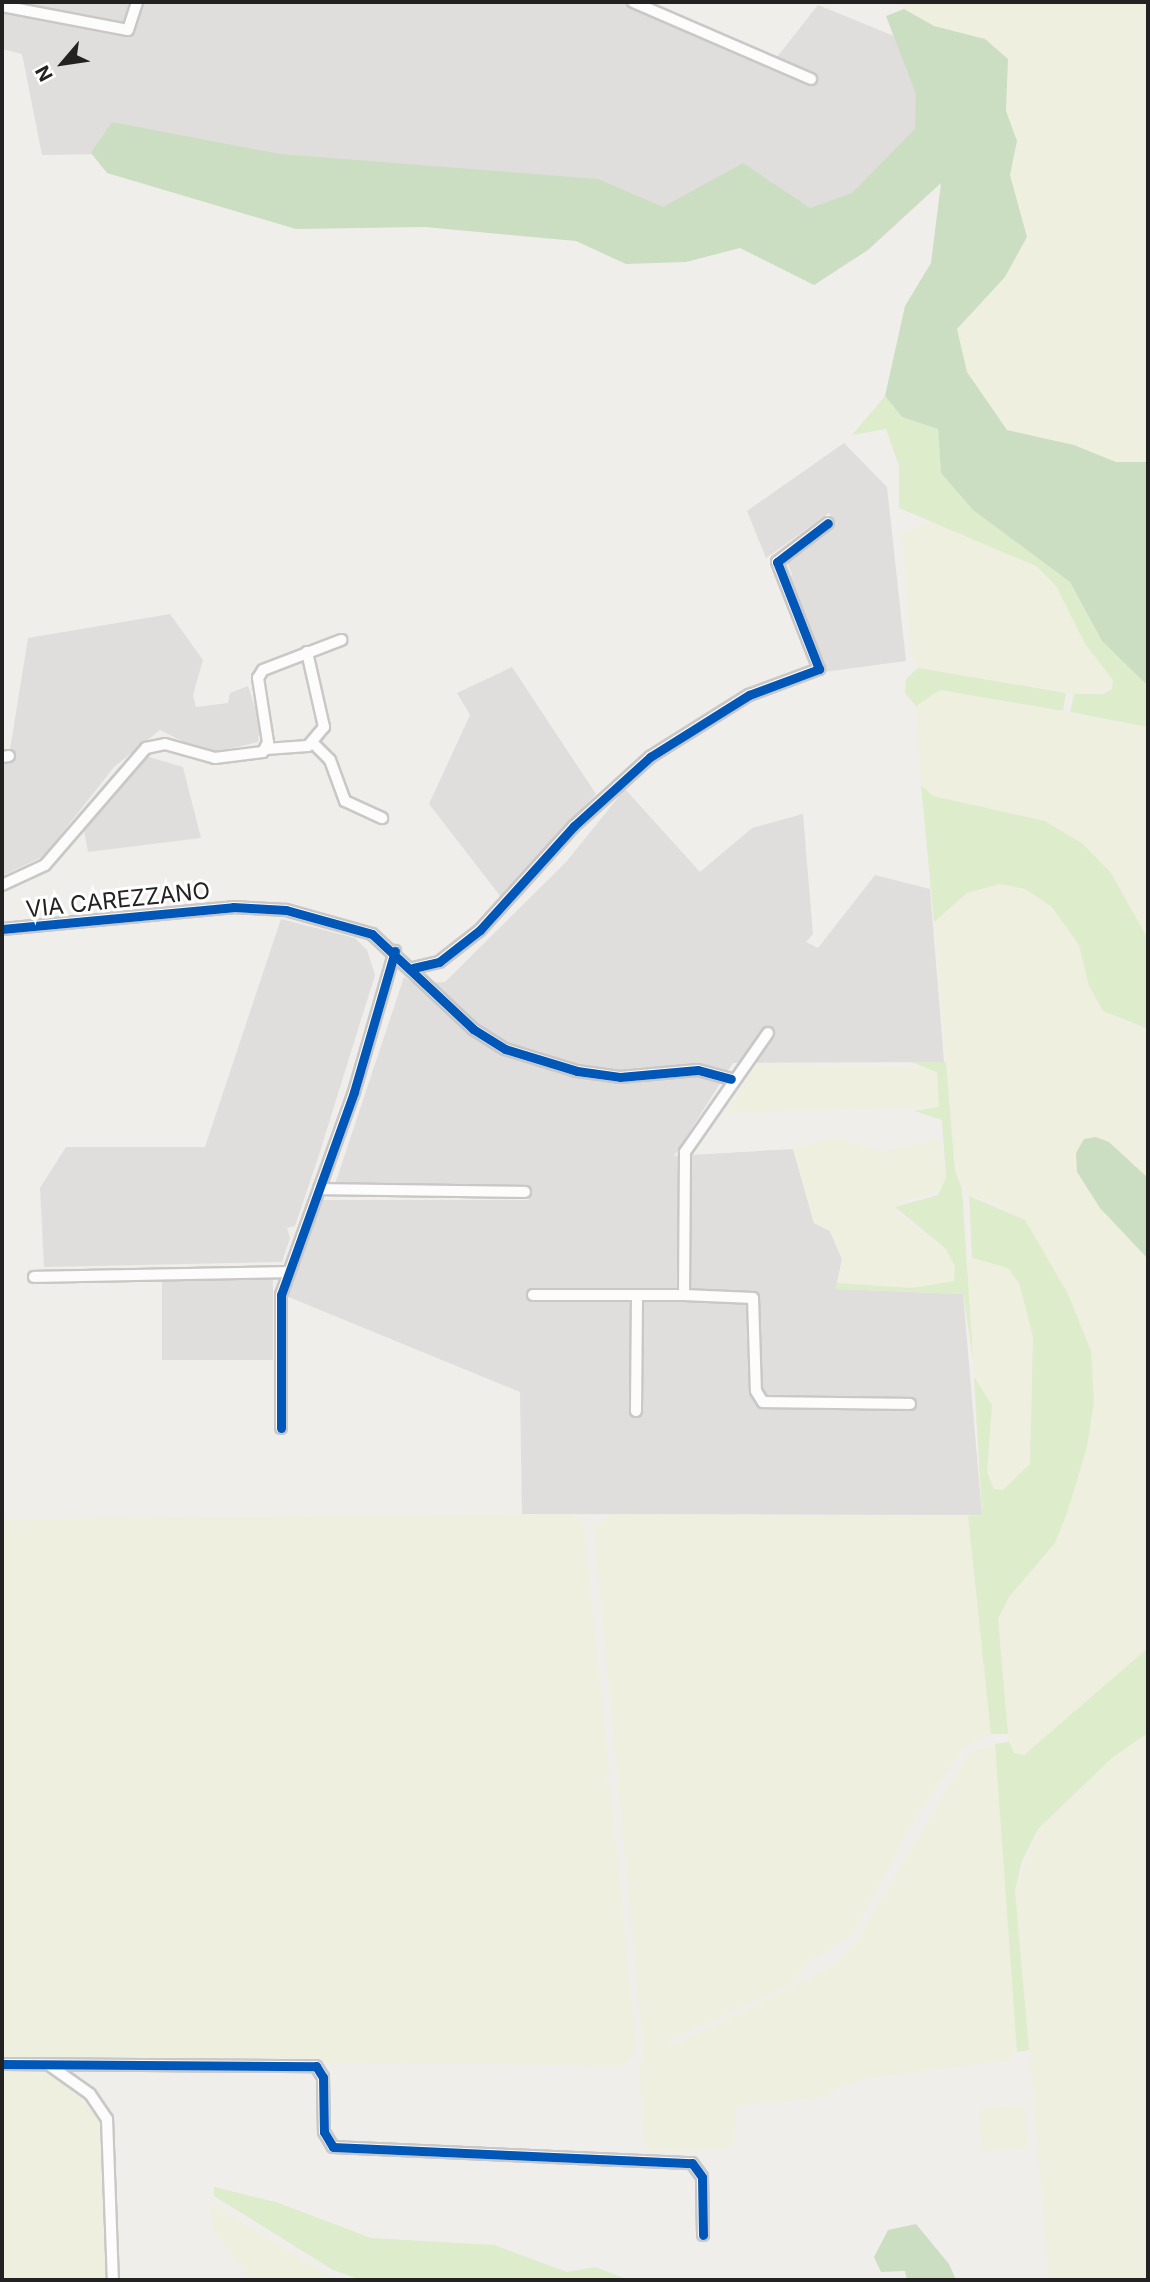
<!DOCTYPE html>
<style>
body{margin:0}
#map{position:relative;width:1150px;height:2282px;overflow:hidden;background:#f0eeeb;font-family:Inter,sans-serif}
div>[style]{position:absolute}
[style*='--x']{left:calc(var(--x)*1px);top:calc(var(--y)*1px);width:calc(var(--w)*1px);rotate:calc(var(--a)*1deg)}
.residential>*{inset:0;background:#dfdedc;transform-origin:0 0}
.farmland>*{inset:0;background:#efefdf;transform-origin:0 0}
.grass>*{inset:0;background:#ddeccb}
.forest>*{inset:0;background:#cbdec1}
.roads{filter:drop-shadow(2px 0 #c9c8c7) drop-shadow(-2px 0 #c9c8c7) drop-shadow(0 2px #c9c8c7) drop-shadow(0 -2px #c9c8c7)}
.street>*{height:10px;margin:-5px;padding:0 5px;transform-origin:5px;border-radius:5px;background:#fdfcfc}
.cycleway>*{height:9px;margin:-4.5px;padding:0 4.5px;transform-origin:4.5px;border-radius:4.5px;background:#0057b8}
span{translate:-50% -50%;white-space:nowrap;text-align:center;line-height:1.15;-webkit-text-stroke:6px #fff;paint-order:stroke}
.street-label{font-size:23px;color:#222}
.frame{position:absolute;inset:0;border:4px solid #222;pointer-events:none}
.north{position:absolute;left:28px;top:28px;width:70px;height:70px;-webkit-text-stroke:5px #fff;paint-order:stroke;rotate:241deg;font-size:19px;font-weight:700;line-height:28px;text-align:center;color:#222}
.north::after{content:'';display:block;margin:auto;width:24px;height:32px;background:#222;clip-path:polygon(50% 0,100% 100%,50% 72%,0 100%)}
</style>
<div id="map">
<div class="residential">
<i style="clip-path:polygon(2px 2px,633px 2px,773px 62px,818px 5px,948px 58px,924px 162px,820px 221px,769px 180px,641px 230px,182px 153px,42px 155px,22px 54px,2px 49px)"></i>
<i style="clip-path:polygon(844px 443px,887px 487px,906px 661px,824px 672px,787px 580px,792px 575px,786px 559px,835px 524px,829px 513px,766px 558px,747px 511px)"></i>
<i style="clip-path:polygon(170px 614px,203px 660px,193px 695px,196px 707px,228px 703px,230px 693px,248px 686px,260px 723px,258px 742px,208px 754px,160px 730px,114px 767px,44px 856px,2px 876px,2px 757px,9px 756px,28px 638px)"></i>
<i style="clip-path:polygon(512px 667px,596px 794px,501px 897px,429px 804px,470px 715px,457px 693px)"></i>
<i style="clip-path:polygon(149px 757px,183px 767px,201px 838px,88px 852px,84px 830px,132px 768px)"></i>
<i style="clip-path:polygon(625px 789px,700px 872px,752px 828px,803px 814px,813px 934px,806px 942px,818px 948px,875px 875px,930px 889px,944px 1062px,733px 1063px,674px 1156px,793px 1149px,814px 1223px,830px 1231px,842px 1259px,836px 1289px,963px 1294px,982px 1515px,522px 1514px,520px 1392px,286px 1296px,317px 1200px,529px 1200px,529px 1191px,335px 1184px,404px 977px,415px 984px,445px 982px,566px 862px)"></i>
<i style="clip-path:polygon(281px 919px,355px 938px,367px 950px,375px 975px,318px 1158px,295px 1226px,287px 1228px,290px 1238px,282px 1262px,44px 1267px,40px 1188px,66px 1147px,205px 1147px)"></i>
<i style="left:162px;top:1278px;width:111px;height:82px"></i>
</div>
<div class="farmland">
<i style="clip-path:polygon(891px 2px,1148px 2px,1148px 462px,1116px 462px,1074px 445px,1007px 430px,967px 372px,957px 328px,1005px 277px,1027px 237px,1010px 175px,1017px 141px,1006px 111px,1008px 59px,985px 39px,934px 26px)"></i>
<i style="clip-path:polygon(933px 520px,1037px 566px,1056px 586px,1085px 644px,1113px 680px,1112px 689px,1073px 694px,918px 668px,911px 653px,902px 534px)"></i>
<i style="clip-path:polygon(940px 690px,1148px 727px,1148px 939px,1111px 873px,1045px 821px,933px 796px,921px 785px,916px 706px)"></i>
<i style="clip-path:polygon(1000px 884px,1025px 889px,1051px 906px,1079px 945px,1089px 986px,1120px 1021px,1148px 1029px,1148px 1178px,1109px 1142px,1077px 1172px,1100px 1208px,1148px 1259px,1148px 1648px,1024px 1755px,1014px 1753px,1009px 1742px,998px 1619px,1009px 1597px,1055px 1543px,1087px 1447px,1094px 1402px,1091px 1351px,1068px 1294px,997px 1203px,969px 1196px,955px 1171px,934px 922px,967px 893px)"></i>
<i style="clip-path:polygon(758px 1063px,929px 1068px,937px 1072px,939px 1107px,725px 1113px)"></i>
<i style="clip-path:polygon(837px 1137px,880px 1152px,940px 1139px,946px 1178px,942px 1190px,899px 1202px,897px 1213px,946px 1249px,955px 1267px,954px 1282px,912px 1288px,837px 1283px,842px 1259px,830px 1231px,814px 1223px,793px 1149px)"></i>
<i style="clip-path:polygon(972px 1258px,1008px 1268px,1019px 1283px,1033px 1337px,1030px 1465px,1003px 1490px,994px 1489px,987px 1472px,992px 1405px,974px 1377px,966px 1264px)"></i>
<i style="clip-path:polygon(570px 1514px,583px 1522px,610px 1777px,601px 1778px,610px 1784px,636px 2046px,631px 2060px,622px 2065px,2px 2061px,2px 1519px)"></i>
<i style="clip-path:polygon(612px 1514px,968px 1516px,991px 1734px,963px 1748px,918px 1814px,853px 1934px,813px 1959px,789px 1985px,669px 2041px,671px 2047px,831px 1967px,857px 1940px,969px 1753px,995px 1744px,1020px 2034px,1012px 2060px,862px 2079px,817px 2098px,737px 2106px,734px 2144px,727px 2150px,651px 2151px,644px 2145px,639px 2071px,643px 2053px,594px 1528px)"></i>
<i style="clip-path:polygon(1148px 1733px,1148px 2280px,1049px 2280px,1015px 1890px,1038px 1829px,1113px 1757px)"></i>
<i style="clip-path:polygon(2px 2072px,53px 2073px,104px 2122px,106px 2280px,2px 2280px)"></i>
<i style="left:1024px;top:2105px;width:44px;height:46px;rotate:85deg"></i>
<i style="clip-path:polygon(209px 2202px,336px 2280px,250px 2280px,213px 2230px)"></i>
</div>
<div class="grass">
<i style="clip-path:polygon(885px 396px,902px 417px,938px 429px,941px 473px,973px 510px,1070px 582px,1102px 641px,1148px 686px,1148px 727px,1070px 712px,1074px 694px,1103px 694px,1112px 689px,1113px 680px,1085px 644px,1056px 586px,1036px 566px,899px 508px,899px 466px,886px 429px,852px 435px)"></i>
<i style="clip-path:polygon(918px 668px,1066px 693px,1063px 711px,940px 690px,916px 706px,905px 693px,906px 679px)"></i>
<i style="clip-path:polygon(921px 785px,933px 796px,1045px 821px,1083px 844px,1111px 873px,1148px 939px,1148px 1029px,1103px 1011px,1089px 986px,1079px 945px,1051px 906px,1025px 889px,1000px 884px,967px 893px,934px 922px)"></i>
<i style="clip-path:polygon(911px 1062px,946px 1062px,955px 1171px,962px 1188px,973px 1359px,963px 1294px,835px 1289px,837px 1283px,912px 1288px,954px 1281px,955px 1267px,946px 1249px,895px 1207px,938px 1195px,946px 1178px,942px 1120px,914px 1111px,939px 1107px,937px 1072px)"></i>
<i style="clip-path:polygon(969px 1196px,1025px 1220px,1068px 1294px,1091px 1351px,1094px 1402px,1087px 1447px,1067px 1513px,1055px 1543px,1009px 1597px,998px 1619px,1008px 1734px,991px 1734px,968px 1516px,982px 1515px,974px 1377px,992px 1405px,987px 1472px,994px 1489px,1003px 1490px,1030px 1464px,1033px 1337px,1019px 1283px,1008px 1268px,972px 1258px)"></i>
<i style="clip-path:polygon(1148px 1648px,1148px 1733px,1113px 1757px,1038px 1829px,1022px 1861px,1015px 1890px,1029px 2050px,1017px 2052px,995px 1744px,1009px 1742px,1014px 1753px,1024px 1755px)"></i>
<i style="clip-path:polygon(214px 2187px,276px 2202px,371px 2238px,494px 2245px,567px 2272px,595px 2267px,629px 2280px,362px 2280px,333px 2270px,214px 2196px)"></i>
</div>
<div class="forest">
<i style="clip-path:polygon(904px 9px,934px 26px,985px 39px,1008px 59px,1006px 111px,1017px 141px,1010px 175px,1027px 237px,1005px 277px,957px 329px,967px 372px,1007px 430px,1074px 445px,1116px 462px,1148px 462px,1148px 686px,1102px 641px,1070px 582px,973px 510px,941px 473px,938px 429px,902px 417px,885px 396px,905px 306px,931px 263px,941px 183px,868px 250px,814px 285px,740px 248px,686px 262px,626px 264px,576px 241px,425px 227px,296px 229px,107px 173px,91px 153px,112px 122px,280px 154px,598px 179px,663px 207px,743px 163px,810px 208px,852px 193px,915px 129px,916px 94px,886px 16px)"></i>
<i style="clip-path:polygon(1096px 1137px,1109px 1142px,1148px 1178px,1148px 1259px,1100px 1208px,1077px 1172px,1076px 1153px,1084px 1139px)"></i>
<i style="clip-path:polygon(916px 2224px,949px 2264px,956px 2280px,907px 2280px,905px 2271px,881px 2272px,874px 2257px,888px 2230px)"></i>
</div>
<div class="roads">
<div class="street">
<i style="--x:633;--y:2;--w:194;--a:23.4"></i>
<i style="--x:2;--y:6;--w:128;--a:10.8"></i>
<i style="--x:128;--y:30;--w:29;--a:-72"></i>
<i style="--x:313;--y:743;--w:24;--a:45"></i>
<i style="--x:330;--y:760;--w:44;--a:69.9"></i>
<i style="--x:345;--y:801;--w:41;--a:24.7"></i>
<i style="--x:266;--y:749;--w:42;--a:-4.1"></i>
<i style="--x:308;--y:746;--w:25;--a:-50"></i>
<i style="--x:324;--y:727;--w:77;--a:-102.8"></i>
<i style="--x:2;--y:757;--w:7;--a:-8"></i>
<i style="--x:2;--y:885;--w:47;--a:-24.9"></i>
<i style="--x:45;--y:865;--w:155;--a:-49.2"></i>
<i style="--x:146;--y:748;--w:19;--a:-12"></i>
<i style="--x:165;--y:744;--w:52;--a:15.6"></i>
<i style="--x:215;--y:758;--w:48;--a:-7.1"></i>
<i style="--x:263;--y:752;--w:11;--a:-63"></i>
<i style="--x:268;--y:742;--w:65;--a:-98.9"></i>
<i style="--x:258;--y:678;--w:9;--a:-58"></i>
<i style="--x:263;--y:670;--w:84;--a:-21"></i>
<i style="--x:2;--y:929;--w:232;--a:-5.4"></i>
<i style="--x:233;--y:907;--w:53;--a:3.2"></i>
<i style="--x:286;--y:910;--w:89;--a:15.6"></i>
<i style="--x:372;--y:934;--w:139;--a:43.2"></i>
<i style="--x:473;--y:1029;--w:38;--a:32"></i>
<i style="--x:505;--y:1049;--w:75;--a:17"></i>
<i style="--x:577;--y:1071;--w:43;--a:7.9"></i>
<i style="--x:620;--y:1077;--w:78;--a:-5.1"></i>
<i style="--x:698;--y:1070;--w:34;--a:15"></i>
<i style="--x:413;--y:968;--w:27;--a:-13"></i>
<i style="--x:439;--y:962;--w:52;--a:-38"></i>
<i style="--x:480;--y:930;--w:140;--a:-47.9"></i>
<i style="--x:574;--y:826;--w:103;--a:-42.2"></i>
<i style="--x:650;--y:757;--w:117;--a:-32.1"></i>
<i style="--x:749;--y:695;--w:75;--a:-20.4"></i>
<i style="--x:819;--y:669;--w:115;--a:-111.4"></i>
<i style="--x:777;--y:562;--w:64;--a:-37.4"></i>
<i style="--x:319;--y:1189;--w:206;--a:0.8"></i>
<i style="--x:34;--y:1277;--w:254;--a:-1.1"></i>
<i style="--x:533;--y:1295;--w:151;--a:0"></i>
<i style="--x:684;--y:1295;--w:143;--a:-89.6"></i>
<i style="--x:685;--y:1152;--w:145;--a:-55.1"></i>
<i style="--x:684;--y:1295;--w:69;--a:2.5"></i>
<i style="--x:753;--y:1298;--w:93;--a:88.2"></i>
<i style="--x:756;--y:1391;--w:13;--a:58"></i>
<i style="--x:763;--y:1402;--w:147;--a:0.8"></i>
<i style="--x:636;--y:1411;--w:116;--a:-89.5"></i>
<i style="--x:281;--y:1428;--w:133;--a:-90"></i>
<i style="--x:281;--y:1295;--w:216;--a:-70.2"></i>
<i style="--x:354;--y:1092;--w:147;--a:-73.8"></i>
<i style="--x:2;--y:2064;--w:314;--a:0.4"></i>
<i style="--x:316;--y:2066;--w:13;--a:58"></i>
<i style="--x:323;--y:2077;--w:55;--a:89"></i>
<i style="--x:324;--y:2132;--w:17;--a:59"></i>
<i style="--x:333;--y:2147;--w:359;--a:2.6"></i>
<i style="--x:692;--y:2163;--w:17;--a:54"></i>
<i style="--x:702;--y:2177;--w:58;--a:89"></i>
<i style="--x:49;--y:2065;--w:50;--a:35.3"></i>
<i style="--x:90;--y:2094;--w:30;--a:56"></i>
<i style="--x:107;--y:2119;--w:161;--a:87.9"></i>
</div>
</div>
<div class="cycleway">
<i style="--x:2;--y:929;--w:232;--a:-5.4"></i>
<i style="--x:233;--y:907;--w:53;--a:3.2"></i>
<i style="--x:286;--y:910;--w:89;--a:15.6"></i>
<i style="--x:372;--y:934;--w:139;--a:43.2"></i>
<i style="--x:473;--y:1029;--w:38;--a:32"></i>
<i style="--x:505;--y:1049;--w:75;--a:17"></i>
<i style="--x:577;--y:1071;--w:43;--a:7.9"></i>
<i style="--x:620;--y:1077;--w:78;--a:-5.1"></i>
<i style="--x:698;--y:1070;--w:34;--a:15"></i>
<i style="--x:413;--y:968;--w:27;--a:-13"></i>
<i style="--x:439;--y:962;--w:52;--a:-38"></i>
<i style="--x:480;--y:930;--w:140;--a:-47.9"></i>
<i style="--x:574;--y:826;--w:103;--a:-42.2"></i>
<i style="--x:650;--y:757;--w:117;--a:-32.1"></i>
<i style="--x:749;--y:695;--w:75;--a:-20.4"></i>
<i style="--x:819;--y:669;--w:115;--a:-111.4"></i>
<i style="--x:777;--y:562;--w:64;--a:-37.4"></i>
<i style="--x:281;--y:1428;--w:133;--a:-90"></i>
<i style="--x:281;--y:1295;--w:216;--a:-70.2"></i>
<i style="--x:354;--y:1092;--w:147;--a:-73.8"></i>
<i style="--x:2;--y:2064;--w:314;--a:0.4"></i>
<i style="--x:316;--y:2066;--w:13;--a:58"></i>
<i style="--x:323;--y:2077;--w:55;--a:89"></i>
<i style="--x:324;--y:2132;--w:17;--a:59"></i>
<i style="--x:333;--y:2147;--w:359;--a:2.6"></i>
<i style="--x:692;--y:2163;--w:17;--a:54"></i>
<i style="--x:702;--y:2177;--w:58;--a:89"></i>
</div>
<div class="street-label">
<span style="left:118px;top:900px;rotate:-6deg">VIA CAREZZANO</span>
</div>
<div class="frame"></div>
<div class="north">N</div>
</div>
